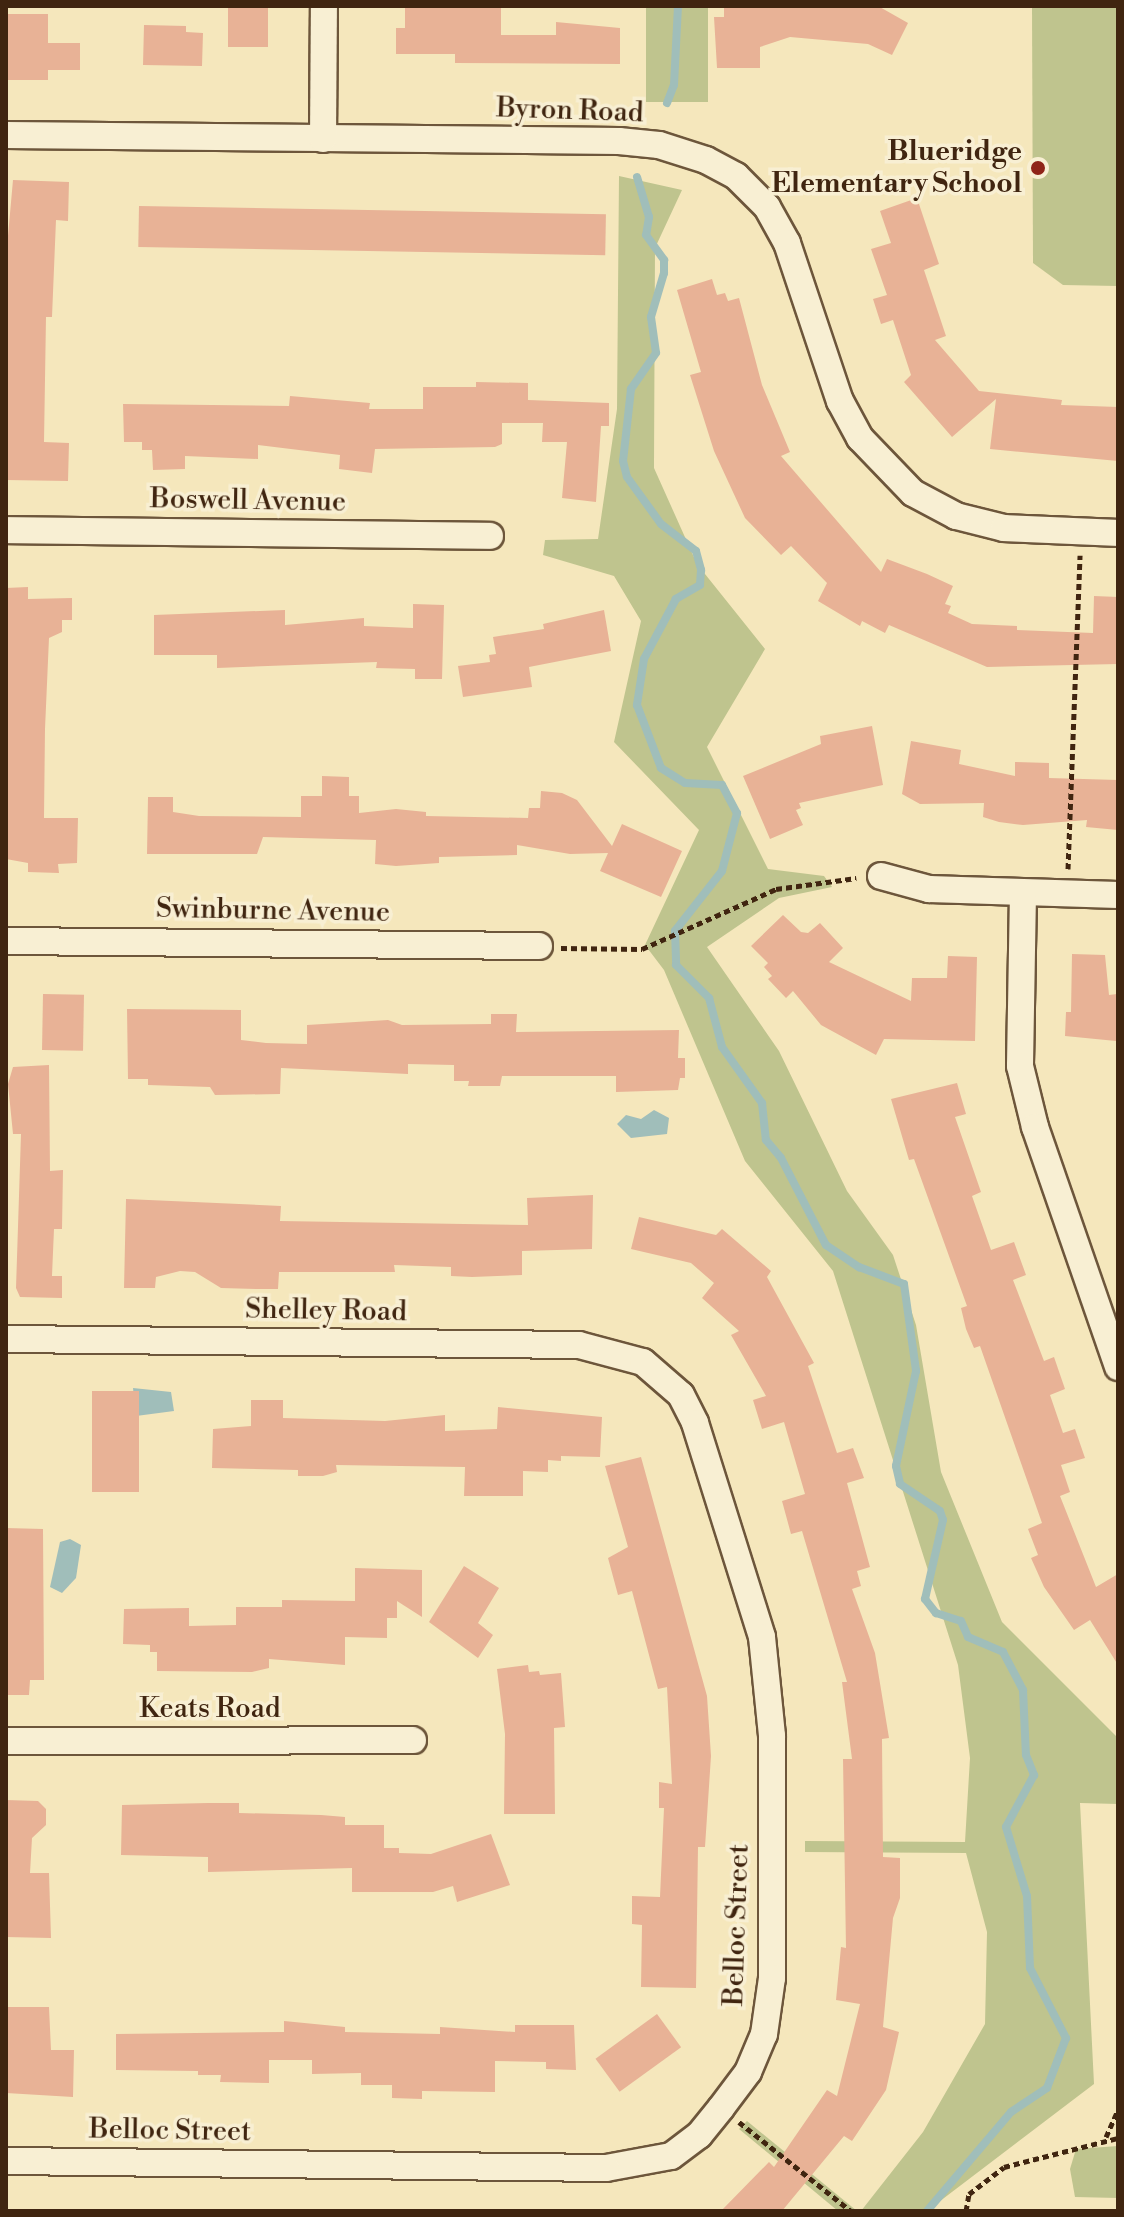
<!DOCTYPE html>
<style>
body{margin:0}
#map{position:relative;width:1124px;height:2217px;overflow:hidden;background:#f5e7bc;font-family:"Libre Bodoni",serif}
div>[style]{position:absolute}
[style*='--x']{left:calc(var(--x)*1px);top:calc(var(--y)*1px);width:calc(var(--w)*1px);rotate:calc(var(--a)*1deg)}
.green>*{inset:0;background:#bfc48e;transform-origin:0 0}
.water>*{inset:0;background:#a0beba}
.stream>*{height:8px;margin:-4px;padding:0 4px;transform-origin:4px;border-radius:4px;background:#a0beba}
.building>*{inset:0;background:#e8b296;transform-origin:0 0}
.path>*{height:5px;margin-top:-2.5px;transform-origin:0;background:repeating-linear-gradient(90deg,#402510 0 6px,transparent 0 10px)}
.roads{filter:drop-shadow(2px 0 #6d563b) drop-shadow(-2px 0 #6d563b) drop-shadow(0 2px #6d563b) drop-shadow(0 -2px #6d563b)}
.minor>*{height:26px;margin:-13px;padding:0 13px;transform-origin:13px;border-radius:13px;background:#f8efd3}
.dots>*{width:22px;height:22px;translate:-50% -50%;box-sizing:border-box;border:4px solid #f8efd3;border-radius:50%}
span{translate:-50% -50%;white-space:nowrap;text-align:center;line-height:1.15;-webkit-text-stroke:7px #f8efd3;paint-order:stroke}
.street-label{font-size:28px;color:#402510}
.poi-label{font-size:28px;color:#402510;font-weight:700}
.right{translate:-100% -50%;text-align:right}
.frame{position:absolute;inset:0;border:8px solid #402510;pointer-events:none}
</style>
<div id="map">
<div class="green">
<i style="left:646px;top:6px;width:62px;height:96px"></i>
<i style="clip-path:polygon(1032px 6px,1118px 6px,1118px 286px,1063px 285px,1033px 263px)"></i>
<i style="clip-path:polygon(619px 176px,682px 190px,655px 248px,654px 468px,697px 564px,765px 649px,707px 747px,768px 869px,824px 876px,832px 887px,779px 898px,707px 947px,779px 1051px,847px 1191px,893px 1255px,916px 1325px,941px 1472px,1002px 1622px,1118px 1738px,1118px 1804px,1080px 1803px,1094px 2084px,927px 2211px,861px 2211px,923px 2132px,985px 2024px,987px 1932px,966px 1853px,805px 1852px,805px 1841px,965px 1842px,970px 1758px,958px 1665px,833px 1271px,745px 1161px,664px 970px,645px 945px,699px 830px,614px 742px,641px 621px,614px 576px,543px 555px,545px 540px,598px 539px,617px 409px)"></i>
<i style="clip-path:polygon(747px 2121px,857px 2211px,838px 2211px,739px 2129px)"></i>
<i style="clip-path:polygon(1118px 2146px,1118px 2198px,1075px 2197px,1070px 2169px,1076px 2149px)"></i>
</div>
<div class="water">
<i style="clip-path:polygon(654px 1110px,669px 1118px,667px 1134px,631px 1138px,617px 1124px,626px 1115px,641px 1119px)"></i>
<i style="clip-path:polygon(133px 1388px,171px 1392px,174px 1411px,136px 1416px)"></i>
<i style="clip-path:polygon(70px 1539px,81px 1545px,76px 1578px,62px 1593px,50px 1587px,60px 1542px)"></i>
</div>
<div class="stream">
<i style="--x:667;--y:103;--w:19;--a:-69"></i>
<i style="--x:674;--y:85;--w:79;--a:-87.1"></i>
<i style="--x:637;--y:177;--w:42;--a:73.3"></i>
<i style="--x:649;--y:217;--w:18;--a:99"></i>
<i style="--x:646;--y:235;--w:31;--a:54"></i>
<i style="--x:664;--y:260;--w:13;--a:90"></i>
<i style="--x:664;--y:273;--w:46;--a:106.5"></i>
<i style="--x:651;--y:317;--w:36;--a:82"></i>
<i style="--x:656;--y:353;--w:44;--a:124.8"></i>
<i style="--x:631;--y:389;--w:72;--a:96.3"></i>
<i style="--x:623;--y:461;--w:16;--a:76"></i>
<i style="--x:627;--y:477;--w:58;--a:54.1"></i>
<i style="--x:661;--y:524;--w:44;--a:37.6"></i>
<i style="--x:696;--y:551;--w:20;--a:75"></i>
<i style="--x:701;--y:570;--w:15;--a:94"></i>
<i style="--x:700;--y:585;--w:28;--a:150"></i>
<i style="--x:676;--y:599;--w:68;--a:118.1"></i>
<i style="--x:644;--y:659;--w:47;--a:98.7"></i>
<i style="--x:637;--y:705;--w:67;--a:69.1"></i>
<i style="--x:661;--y:768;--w:28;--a:32"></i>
<i style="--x:685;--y:783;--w:37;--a:3"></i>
<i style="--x:722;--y:785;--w:32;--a:62"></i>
<i style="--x:737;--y:813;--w:60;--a:104.5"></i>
<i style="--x:722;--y:871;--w:76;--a:128.1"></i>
<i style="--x:675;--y:931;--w:34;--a:88"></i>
<i style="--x:676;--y:965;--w:47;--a:45"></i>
<i style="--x:709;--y:998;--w:51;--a:75.1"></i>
<i style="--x:722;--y:1047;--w:69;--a:54.5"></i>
<i style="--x:762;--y:1103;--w:37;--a:84"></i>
<i style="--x:766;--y:1140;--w:23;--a:50"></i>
<i style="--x:781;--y:1158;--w:98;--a:62.7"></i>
<i style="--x:826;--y:1245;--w:40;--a:34"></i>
<i style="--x:859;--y:1267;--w:48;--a:20.7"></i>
<i style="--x:904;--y:1284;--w:88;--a:82.1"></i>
<i style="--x:916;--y:1371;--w:97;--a:101.9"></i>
<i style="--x:896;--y:1466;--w:18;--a:77"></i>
<i style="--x:900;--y:1484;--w:48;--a:34"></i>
<i style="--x:940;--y:1511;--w:9;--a:72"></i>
<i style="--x:943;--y:1520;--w:81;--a:102.8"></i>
<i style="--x:925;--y:1599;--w:18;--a:52"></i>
<i style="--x:936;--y:1613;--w:26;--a:18"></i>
<i style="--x:961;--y:1621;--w:17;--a:66"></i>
<i style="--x:968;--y:1637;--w:38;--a:23"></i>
<i style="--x:1003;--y:1652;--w:43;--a:62.2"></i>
<i style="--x:1023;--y:1690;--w:65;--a:87.4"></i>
<i style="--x:1026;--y:1755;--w:22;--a:68"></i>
<i style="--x:1034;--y:1775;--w:59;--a:118.3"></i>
<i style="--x:1006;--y:1827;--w:72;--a:73.1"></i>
<i style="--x:1027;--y:1896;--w:72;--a:87.6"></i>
<i style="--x:1030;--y:1968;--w:79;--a:62.8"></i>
<i style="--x:1066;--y:2038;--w:53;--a:110.8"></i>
<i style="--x:1047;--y:2088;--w:43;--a:146.3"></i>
<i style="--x:1011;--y:2112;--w:130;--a:130.3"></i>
</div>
<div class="building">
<i style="left:228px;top:6px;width:40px;height:41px"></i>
<i style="clip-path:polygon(405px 6px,501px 6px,501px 35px,556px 35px,556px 22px,620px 28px,620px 64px,455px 63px,455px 54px,396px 54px,396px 28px,405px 28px)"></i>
<i style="clip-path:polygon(724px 6px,878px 6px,908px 23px,892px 55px,868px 44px,790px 37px,760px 47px,760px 68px,717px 68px,714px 17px,724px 17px)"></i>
<i style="clip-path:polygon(6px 14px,48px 14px,48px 43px,80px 43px,80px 70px,48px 70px,48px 80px,6px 80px)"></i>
<i style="clip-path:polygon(144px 25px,186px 26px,186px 32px,203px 33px,202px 66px,143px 65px)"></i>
<i style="clip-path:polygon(13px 180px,69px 182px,68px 221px,56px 220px,52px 317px,46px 317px,44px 442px,69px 443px,68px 481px,6px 480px,6px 258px)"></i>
<i style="clip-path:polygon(917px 198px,939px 264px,924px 270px,946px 336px,935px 340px,979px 391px,1062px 400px,1061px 405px,1118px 407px,1118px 461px,990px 449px,996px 399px,952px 437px,904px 382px,911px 375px,893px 320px,881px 324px,873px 299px,887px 295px,871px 249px,891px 243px,880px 211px)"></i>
<i style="left:139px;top:206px;width:467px;height:41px;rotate:1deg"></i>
<i style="clip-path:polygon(712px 279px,717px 295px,725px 293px,728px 301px,739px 298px,762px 385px,790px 452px,781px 456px,881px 572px,887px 559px,927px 574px,953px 586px,945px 604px,951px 606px,948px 613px,972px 624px,1017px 626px,1017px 630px,1093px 633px,1094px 596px,1118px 597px,1118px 664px,987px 667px,889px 625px,885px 633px,862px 621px,860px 626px,818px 601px,827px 583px,791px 546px,781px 555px,745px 518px,714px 451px,690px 375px,701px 372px,677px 290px)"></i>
<i style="clip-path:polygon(476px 382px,528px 383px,528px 400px,609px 403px,609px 426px,601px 426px,596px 502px,562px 498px,567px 442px,542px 442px,543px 423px,502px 423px,502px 444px,495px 447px,375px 449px,372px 473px,339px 469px,340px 455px,258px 445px,258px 459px,185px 456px,185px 469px,153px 470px,152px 450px,142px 450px,142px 442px,124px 442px,123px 404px,289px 406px,290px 396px,370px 403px,369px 409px,423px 409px,423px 387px,476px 387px)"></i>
<i style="clip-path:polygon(28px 587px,28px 599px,72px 598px,72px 620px,62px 620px,62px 632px,49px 638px,45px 729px,44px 818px,78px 818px,77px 863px,58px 864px,59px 873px,28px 872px,28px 863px,6px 859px,6px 588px)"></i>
<i style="clip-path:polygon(413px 604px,444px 605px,442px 679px,415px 679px,415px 669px,376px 668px,377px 662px,217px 668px,217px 655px,154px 655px,154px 615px,285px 610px,285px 625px,364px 618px,364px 626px,413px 628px)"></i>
<i style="clip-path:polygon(604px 610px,611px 651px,529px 667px,532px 687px,463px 697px,458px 666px,490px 662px,489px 655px,496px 654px,493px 637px,544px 629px,543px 624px)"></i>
<i style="clip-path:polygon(872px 726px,883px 785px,799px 803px,801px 808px,796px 810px,803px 825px,770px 839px,743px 776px,821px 744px,820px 736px)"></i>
<i style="clip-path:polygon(911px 741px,961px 750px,959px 764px,1015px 776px,1015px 762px,1049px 763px,1049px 778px,1118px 780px,1118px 830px,1086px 827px,1087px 820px,1023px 825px,999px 822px,983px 817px,984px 803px,920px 804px,902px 794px)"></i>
<i style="clip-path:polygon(322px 776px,349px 777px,349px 796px,359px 796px,359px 813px,396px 809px,426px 812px,426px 816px,528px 818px,529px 808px,540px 808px,541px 791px,562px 793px,577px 800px,612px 846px,622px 824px,682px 851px,661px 897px,600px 871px,608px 853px,570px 854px,517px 845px,517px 855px,439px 857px,439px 863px,396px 866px,375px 864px,376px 840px,263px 837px,257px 854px,147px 854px,148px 797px,173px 797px,173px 812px,199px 816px,301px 817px,301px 796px,322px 796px)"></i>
<i style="clip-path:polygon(783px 915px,801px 932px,808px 933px,820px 923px,843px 948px,829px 962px,911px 1001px,912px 978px,947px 978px,948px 956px,977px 957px,975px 1041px,884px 1039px,876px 1055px,821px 1025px,793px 991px,786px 998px,768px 979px,772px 976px,764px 967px,768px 963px,751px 946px)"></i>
<i style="clip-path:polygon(1072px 954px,1105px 955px,1109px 995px,1117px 994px,1116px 1041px,1065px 1036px,1066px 1012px,1071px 1012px)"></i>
<i style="left:43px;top:994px;width:41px;height:56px;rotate:1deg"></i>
<i style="clip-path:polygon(127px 1009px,241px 1010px,241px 1040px,266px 1043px,307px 1044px,307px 1025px,388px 1020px,402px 1025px,491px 1024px,491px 1014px,517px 1014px,516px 1032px,679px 1030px,678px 1058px,685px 1058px,685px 1078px,680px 1078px,678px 1090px,616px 1092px,616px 1076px,502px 1076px,500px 1086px,468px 1086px,469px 1081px,454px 1081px,454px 1065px,408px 1064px,408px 1074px,281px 1068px,280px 1094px,215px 1095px,210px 1087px,148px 1085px,148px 1079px,128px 1079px)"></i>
<i style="clip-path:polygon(49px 1065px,50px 1171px,63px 1170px,62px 1229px,54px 1229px,52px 1276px,62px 1276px,62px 1298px,20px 1297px,16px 1288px,21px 1134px,13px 1134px,8px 1084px,13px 1067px)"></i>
<i style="clip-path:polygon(957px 1083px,966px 1114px,955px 1117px,981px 1192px,972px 1196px,991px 1250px,1014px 1242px,1026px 1275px,1013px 1280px,1044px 1361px,1054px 1357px,1065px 1389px,1050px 1395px,1063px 1433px,1075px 1429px,1085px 1458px,1061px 1465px,1070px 1492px,1060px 1496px,1096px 1587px,1118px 1574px,1118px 1665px,1090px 1620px,1074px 1630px,1044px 1587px,1031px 1558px,1038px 1555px,1028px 1529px,1042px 1523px,980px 1346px,974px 1348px,966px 1329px,961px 1308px,967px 1306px,914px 1159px,909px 1160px,891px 1099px)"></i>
<i style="clip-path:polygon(593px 1195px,592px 1249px,522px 1251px,522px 1275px,472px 1277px,451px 1276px,451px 1267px,394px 1265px,395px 1272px,279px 1272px,278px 1289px,258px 1289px,221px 1288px,195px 1272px,180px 1271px,156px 1277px,155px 1288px,124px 1288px,126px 1199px,281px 1206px,280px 1221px,528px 1225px,527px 1198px)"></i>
<i style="clip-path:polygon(639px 1217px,716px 1235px,722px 1229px,771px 1271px,767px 1277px,814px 1363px,808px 1366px,837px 1453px,853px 1448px,864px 1478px,847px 1483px,870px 1567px,857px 1571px,861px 1586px,852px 1589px,875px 1653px,889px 1738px,882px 1739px,883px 1857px,900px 1858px,900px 1898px,893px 1918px,883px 2027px,899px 2032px,886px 2090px,852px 2141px,844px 2136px,782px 2211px,721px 2211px,769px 2162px,774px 2167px,827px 2090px,837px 2096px,860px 2004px,836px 2000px,841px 1947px,846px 1948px,843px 1759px,852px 1759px,842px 1682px,847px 1682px,802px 1531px,791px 1534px,782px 1501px,805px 1494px,784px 1422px,762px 1429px,753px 1400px,766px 1396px,731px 1335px,739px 1331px,702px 1298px,714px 1283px,691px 1263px,631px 1249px)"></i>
<i style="left:92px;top:1391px;width:47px;height:101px"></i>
<i style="clip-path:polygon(251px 1400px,283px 1400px,283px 1418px,385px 1421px,445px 1415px,445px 1431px,497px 1429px,498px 1407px,602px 1417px,600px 1457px,561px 1456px,561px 1461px,548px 1460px,548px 1472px,523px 1471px,523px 1496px,464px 1496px,465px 1467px,336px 1465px,337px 1472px,323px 1476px,298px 1476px,298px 1470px,212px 1468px,213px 1429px,251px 1426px)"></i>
<i style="clip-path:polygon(641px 1457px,707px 1696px,711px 1756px,705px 1847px,698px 1847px,696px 1988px,641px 1987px,642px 1925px,632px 1924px,632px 1896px,660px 1897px,664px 1808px,659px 1808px,659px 1782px,672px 1784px,667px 1687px,658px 1689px,632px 1591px,618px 1595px,608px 1558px,628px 1547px,605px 1466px)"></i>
<i style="clip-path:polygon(6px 1528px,43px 1529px,44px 1680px,30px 1680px,29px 1695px,6px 1695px)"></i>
<i style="clip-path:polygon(464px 1566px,499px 1588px,478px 1623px,493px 1635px,478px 1658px,429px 1622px)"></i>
<i style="clip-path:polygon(355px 1568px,422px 1570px,422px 1617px,397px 1601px,397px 1618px,387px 1618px,387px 1638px,345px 1637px,345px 1665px,269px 1659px,269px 1668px,252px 1672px,157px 1671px,157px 1652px,150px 1652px,150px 1645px,123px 1644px,124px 1609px,189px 1608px,189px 1626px,236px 1625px,236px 1607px,282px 1607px,282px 1600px,355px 1601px)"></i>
<i style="clip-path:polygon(528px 1665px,529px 1672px,539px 1671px,540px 1675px,561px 1673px,565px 1727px,554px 1728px,555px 1814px,504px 1814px,505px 1734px,497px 1669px)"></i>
<i style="clip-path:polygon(6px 1800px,38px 1801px,46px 1809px,46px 1825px,32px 1838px,30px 1873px,49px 1873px,51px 1938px,6px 1937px)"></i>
<i style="clip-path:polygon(208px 1803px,239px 1803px,239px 1813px,321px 1815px,345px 1817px,345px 1825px,384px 1825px,384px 1848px,399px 1848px,399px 1853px,431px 1854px,491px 1834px,510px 1885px,457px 1902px,453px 1886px,433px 1892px,352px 1892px,352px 1868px,208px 1872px,208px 1857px,121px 1855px,122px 1805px)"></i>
<i style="clip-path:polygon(6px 2007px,49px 2007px,51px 2050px,74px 2050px,73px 2097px,6px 2093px)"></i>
<i style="left:657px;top:2014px;width:41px;height:76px;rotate:54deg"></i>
<i style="clip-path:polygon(284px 2021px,345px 2027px,345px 2032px,440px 2034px,440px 2027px,515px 2032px,515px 2025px,574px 2025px,576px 2070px,546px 2069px,546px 2062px,495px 2061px,495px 2092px,422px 2091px,422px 2099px,392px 2098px,392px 2085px,361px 2085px,361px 2073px,312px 2074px,312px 2060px,269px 2060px,269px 2083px,220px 2082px,221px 2075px,198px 2075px,198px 2071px,116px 2070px,116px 2034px,284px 2032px)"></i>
</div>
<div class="path">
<i style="--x:1068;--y:869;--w:314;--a:-87.8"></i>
<i style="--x:561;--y:948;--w:81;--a:0.7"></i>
<i style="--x:642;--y:949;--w:147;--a:-24.1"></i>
<i style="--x:776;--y:889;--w:81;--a:-7.8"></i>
<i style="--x:739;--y:2122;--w:143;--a:38.5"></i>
<i style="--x:1106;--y:2137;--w:30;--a:-66"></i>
<i style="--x:966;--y:2211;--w:17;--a:-80"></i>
<i style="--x:969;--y:2194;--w:44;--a:-37.6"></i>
<i style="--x:1004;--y:2167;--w:118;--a:-14.3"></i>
</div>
<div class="roads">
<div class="minor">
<i style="--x:6;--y:135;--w:613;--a:0.56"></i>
<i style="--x:619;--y:141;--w:40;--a:5.7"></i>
<i style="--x:659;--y:145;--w:49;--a:17.7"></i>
<i style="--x:706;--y:160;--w:34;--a:28"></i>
<i style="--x:736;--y:176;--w:44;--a:45"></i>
<i style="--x:767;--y:207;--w:41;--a:60.9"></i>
<i style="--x:787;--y:243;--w:167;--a:71.5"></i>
<i style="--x:840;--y:401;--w:42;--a:61.6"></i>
<i style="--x:860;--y:438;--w:76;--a:46.1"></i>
<i style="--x:913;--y:493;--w:49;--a:28.1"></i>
<i style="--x:956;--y:516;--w:49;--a:14"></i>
<i style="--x:1004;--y:528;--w:114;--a:2.5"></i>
<i style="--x:323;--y:139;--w:133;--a:-89.6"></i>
<i style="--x:6;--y:530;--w:484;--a:0.7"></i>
<i style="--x:881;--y:876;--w:50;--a:15.2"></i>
<i style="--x:929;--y:889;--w:189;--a:1.8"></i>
<i style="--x:1023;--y:893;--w:173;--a:91"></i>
<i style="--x:1020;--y:1066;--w:63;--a:76.2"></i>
<i style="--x:1035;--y:1127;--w:254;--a:70.9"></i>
<i style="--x:6;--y:941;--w:533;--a:0.54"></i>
<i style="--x:6;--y:1339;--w:573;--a:0.6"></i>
<i style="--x:579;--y:1345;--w:66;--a:14.9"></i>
<i style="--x:643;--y:1362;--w:50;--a:41"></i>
<i style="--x:681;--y:1395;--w:31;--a:63"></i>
<i style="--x:695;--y:1423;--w:224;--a:72.6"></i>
<i style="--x:762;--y:1637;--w:100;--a:84.2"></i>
<i style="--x:772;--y:1736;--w:242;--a:90"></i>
<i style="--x:772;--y:1978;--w:57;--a:98.1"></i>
<i style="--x:764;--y:2034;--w:41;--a:112.8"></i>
<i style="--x:748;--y:2072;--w:45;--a:126.9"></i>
<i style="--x:721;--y:2108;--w:35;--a:129"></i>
<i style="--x:699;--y:2135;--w:35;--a:143"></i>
<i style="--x:671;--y:2156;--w:66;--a:169.5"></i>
<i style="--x:606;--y:2168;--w:600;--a:-179.33"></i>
<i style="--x:6;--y:1741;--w:407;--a:-0.1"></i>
</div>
</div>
<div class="dots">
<i style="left:1038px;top:168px;background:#8f2418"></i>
</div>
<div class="street-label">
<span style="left:570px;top:111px;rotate:2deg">Byron Road</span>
<span style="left:248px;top:501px;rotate:1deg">Boswell Avenue</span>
<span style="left:273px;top:911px;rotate:1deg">Swinburne Avenue</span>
<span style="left:326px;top:1311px;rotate:1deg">Shelley Road</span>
<span style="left:210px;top:1709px">Keats Road</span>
<span style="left:737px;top:1925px;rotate:-88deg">Belloc Street</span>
<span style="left:170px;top:2131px;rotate:1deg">Belloc Street</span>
</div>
<div class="poi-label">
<span class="right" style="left:1022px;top:168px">Blueridge<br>Elementary School</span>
</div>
<div class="frame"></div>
</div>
